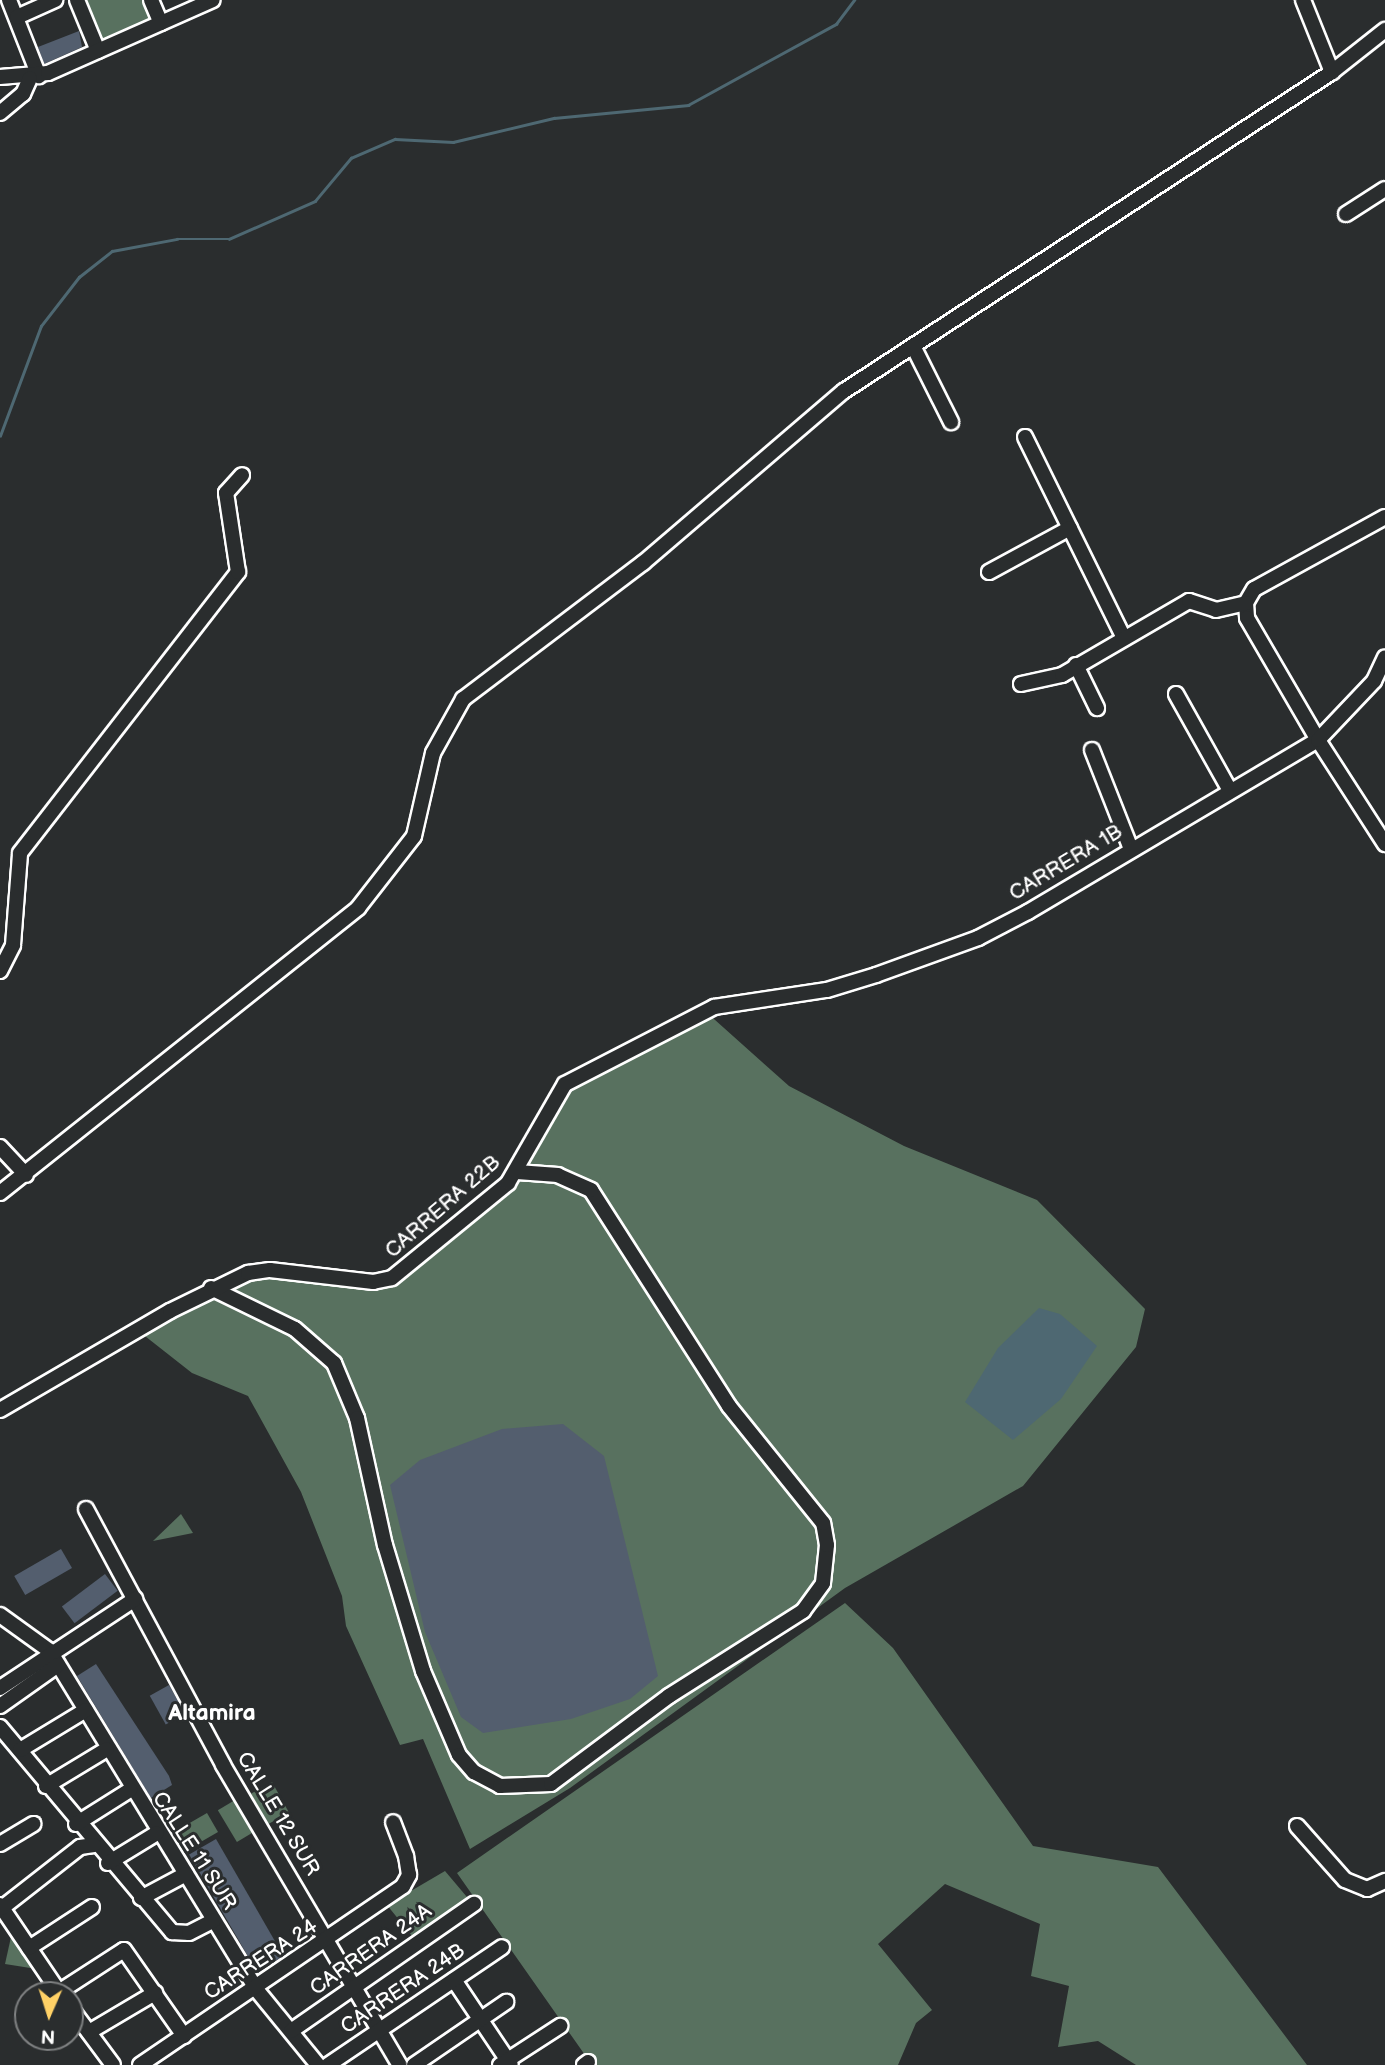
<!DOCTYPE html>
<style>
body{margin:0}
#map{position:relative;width:1385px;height:2065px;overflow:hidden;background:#2a2d2e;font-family:"Balsamiq Sans",sans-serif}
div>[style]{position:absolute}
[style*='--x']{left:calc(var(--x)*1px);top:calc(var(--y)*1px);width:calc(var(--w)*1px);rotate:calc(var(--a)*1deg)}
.green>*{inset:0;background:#58715f;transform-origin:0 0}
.water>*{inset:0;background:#4e6872}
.stream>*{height:2.5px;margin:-1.25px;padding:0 1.25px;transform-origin:1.25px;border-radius:1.25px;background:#4e6872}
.building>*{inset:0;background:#535e6e;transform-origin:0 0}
.roads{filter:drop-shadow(2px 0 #fff) drop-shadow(-2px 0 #fff) drop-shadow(0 2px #fff) drop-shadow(0 -2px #fff)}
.minor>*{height:14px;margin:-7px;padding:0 7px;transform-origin:7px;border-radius:7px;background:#2a2d2e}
span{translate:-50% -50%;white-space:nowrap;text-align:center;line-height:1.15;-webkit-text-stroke:6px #2a2d2e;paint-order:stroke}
.street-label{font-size:21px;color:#fff}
.neighbourhood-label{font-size:23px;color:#fff;font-weight:700}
.north{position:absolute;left:14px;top:1981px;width:70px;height:70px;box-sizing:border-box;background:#2a2d2e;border:2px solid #7f8182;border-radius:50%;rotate:183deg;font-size:19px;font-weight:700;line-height:28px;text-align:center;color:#fff}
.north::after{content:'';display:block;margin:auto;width:24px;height:32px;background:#ffd166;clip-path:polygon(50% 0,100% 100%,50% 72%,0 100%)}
</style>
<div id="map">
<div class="green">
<i style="clip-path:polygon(81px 0,144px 0,151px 18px,99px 40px)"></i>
<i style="clip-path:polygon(705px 1011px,789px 1086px,904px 1146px,1037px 1200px,1145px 1309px,1136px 1347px,1023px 1486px,845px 1588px,570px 1788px,470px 1849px,423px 1739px,400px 1745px,346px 1626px,342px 1596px,301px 1492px,248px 1396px,192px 1373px,136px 1329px,248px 1273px,392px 1278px,508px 1183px,554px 1096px)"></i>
<i style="clip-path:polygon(181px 1514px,193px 1533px,153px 1541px)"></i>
<i style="clip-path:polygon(845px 1603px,893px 1648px,1033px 1846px,1158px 1867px,1307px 2065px,1136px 2065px,1098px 2041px,1058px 2047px,1069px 1986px,1031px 1976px,1040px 1924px,945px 1884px,878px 1944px,932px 2010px,916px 2023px,898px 2065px,592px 2065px,457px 1873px)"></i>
<i style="left:272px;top:1782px;width:35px;height:24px;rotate:61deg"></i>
<i style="left:235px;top:1800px;width:37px;height:20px;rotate:59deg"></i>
<i style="left:207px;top:1813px;width:22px;height:42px;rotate:60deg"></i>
<i style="clip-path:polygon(445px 1871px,472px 1903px,416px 1941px,387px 1905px)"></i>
<i style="clip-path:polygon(13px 1928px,43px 1970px,5px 1964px)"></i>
</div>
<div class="water">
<i style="clip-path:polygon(1039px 1308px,1060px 1314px,1097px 1346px,1061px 1399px,1013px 1440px,965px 1402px,998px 1348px)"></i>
</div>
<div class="stream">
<i style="--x:0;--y:436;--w:117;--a:-69.6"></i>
<i style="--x:41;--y:326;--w:62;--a:-52.2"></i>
<i style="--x:79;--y:277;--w:42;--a:-38.2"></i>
<i style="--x:112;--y:251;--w:66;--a:-10.5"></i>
<i style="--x:177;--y:239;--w:52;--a:0"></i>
<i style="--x:229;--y:239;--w:94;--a:-23.8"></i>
<i style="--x:315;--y:201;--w:56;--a:-50.1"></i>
<i style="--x:351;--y:158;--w:48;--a:-23.4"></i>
<i style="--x:395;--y:139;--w:58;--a:3"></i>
<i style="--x:453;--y:142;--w:104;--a:-13.4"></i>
<i style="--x:554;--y:118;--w:135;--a:-5.5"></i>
<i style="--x:688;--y:105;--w:169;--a:-28.7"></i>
<i style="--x:836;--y:24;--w:30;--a:-53"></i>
</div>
<div class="building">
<i style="clip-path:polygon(79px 31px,82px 47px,44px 64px,38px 47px)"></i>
<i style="clip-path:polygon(563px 1424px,604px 1456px,658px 1676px,630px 1699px,571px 1719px,483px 1733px,461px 1717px,425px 1632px,390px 1485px,420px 1460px,502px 1429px)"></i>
<i style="left:61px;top:1549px;width:22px;height:54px;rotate:60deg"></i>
<i style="left:105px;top:1574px;width:21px;height:54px;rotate:53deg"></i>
<i style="clip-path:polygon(96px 1664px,169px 1776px,172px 1785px,151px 1798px,77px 1676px)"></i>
<i style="left:169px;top:1685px;width:33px;height:22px;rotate:61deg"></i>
<i style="left:216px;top:1839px;width:135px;height:31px;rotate:60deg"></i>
</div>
<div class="roads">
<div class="minor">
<i style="--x:9;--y:0;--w:82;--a:68.5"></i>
<i style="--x:77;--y:0;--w:55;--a:67.6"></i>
<i style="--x:151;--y:0;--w:25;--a:67"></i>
<i style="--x:1303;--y:0;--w:78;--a:68.1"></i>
<i style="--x:17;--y:17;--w:42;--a:-24.1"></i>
<i style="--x:0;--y:77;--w:48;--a:-4.8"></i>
<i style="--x:48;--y:73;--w:180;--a:-23.9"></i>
<i style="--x:0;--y:113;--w:30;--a:-40"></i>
<i style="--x:23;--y:94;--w:17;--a:-66"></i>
<i style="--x:1346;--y:214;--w:46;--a:-32.7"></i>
<i style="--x:914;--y:348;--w:83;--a:63.4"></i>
<i style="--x:1025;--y:437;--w:224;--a:63.8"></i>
<i style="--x:1385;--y:517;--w:149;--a:151.2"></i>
<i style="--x:1254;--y:589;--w:16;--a:120"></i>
<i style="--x:1246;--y:603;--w:15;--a:86"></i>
<i style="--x:1247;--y:618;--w:141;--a:59.8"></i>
<i style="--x:1318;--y:740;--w:124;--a:57.2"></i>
<i style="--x:989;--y:572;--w:92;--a:-28.5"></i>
<i style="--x:1076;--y:665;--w:48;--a:64"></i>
<i style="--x:1021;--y:684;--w:42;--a:-12.4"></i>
<i style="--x:1062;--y:675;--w:147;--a:-30.2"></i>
<i style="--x:1189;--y:601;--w:28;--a:18"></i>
<i style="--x:1216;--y:610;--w:31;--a:-13"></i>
<i style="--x:1176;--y:694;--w:109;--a:60.8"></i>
<i style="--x:1092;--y:750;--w:106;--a:68.5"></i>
<i style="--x:0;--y:971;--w:29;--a:-63"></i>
<i style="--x:13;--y:945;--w:92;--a:-85.6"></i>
<i style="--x:20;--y:853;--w:356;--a:-52.2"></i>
<i style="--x:238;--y:572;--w:80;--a:-98.6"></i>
<i style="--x:226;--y:493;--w:24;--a:-48"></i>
<i style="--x:0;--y:1147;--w:38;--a:47"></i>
<i style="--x:0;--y:1193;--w:458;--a:-38.5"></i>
<i style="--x:358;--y:908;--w:91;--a:-52.1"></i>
<i style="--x:414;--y:836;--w:85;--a:-77.1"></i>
<i style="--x:433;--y:753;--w:62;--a:-60.9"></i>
<i style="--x:463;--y:699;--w:226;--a:-37.1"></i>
<i style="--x:643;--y:563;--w:265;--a:-40.6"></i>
<i style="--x:844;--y:391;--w:583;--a:-33.17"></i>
<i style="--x:1332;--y:72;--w:68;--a:-38.4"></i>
<i style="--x:211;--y:1288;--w:93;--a:26"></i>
<i style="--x:295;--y:1329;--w:52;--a:41.1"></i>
<i style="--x:334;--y:1363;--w:60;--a:67.3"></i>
<i style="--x:357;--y:1418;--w:130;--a:77.6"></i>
<i style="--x:385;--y:1545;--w:132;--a:73.2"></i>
<i style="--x:423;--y:1671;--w:91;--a:66.8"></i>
<i style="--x:459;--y:1755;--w:23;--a:49"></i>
<i style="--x:474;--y:1772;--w:30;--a:28"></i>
<i style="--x:500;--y:1786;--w:51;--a:-2.2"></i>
<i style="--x:551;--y:1784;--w:147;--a:-36.7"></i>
<i style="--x:669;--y:1696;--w:159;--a:-32.4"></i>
<i style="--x:803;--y:1611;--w:34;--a:-54"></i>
<i style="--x:823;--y:1583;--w:38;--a:-84"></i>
<i style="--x:827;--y:1545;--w:22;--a:-100"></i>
<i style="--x:823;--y:1523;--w:150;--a:-128.8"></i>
<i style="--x:729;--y:1406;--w:256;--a:-122.6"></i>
<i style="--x:591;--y:1190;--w:36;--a:-156"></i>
<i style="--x:558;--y:1175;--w:41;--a:-175.8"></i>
<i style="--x:0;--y:1410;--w:197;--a:-30.2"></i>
<i style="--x:170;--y:1311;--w:87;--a:-26"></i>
<i style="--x:248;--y:1273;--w:22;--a:-8"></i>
<i style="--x:270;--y:1270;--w:104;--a:6.6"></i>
<i style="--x:373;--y:1282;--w:19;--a:-12"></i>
<i style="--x:392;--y:1278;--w:150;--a:-39.3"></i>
<i style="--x:508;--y:1183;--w:114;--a:-60.1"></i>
<i style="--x:565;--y:1084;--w:168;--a:-27.3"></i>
<i style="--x:714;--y:1007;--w:114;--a:-8.6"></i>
<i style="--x:827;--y:990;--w:51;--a:-17"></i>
<i style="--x:876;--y:975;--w:109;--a:-19.9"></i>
<i style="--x:978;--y:938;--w:56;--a:-27.5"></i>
<i style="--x:1028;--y:912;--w:337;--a:-30.7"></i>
<i style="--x:1318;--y:740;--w:81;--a:-46.5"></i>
<i style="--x:1374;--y:681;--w:26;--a:-65"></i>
<i style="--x:86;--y:1509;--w:290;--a:61.8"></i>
<i style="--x:223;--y:1765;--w:348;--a:59.5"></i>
<i style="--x:0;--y:1615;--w:62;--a:35.8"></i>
<i style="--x:50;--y:1651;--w:396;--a:58.6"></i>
<i style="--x:256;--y:1989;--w:98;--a:50.8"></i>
<i style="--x:0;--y:1688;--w:162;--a:-33.4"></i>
<i style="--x:0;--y:1706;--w:71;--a:-35.3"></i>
<i style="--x:0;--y:1727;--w:268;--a:50"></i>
<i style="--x:172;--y:1932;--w:17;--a:3"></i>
<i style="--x:189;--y:1933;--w:28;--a:-27"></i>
<i style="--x:20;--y:1750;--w:77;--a:-31.2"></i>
<i style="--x:46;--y:1786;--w:71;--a:-31.2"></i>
<i style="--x:76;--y:1824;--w:64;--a:-32.2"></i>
<i style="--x:1297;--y:1826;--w:72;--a:48.4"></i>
<i style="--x:1345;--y:1880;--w:24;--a:22"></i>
<i style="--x:1367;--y:1889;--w:20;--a:-24"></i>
<i style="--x:0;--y:1844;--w:39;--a:-31"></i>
<i style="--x:108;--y:1863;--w:57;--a:-31.5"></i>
<i style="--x:141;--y:1898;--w:51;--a:-28.1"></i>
<i style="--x:0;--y:1905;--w:109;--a:55.9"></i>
<i style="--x:2;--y:1908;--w:99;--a:-38"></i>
<i style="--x:80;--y:1847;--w:14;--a:-8"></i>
<i style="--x:29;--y:1948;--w:75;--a:-33.1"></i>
<i style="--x:454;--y:1980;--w:102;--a:56.2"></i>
<i style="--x:59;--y:1992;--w:77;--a:-32.9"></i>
<i style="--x:124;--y:1950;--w:105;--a:55.1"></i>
<i style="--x:70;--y:2007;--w:72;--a:53.4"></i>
<i style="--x:291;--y:2031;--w:223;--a:-34.8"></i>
<i style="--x:89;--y:2032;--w:77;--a:-30.6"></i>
<i style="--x:140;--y:2065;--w:318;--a:-34.2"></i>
<i style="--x:403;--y:1886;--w:13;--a:-61"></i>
<i style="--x:409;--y:1875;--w:19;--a:-99"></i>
<i style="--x:406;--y:1856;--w:36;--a:-111"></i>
<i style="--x:328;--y:2065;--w:210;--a:-34.1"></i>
<i style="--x:414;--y:2065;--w:112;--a:-34.4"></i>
<i style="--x:500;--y:2065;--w:72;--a:-33"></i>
<i style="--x:584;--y:2065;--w:5;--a:-37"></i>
</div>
</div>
<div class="street-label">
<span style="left:1066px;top:863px;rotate:-31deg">CARRERA 1B</span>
<span style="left:443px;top:1207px;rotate:-41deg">CARRERA 22B</span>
<span style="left:278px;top:1814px;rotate:59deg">CALLE 12 SUR</span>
<span style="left:194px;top:1851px;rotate:57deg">CALLE 11 SUR</span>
<span style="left:371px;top:1950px;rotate:-35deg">CARRERA 24A</span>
<span style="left:261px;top:1960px;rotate:-33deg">CARRERA 24</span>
<span style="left:403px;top:1989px;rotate:-34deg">CARRERA 24B</span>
</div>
<div class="neighbourhood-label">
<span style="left:212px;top:1713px">Altamira</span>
</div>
<div class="north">N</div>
</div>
